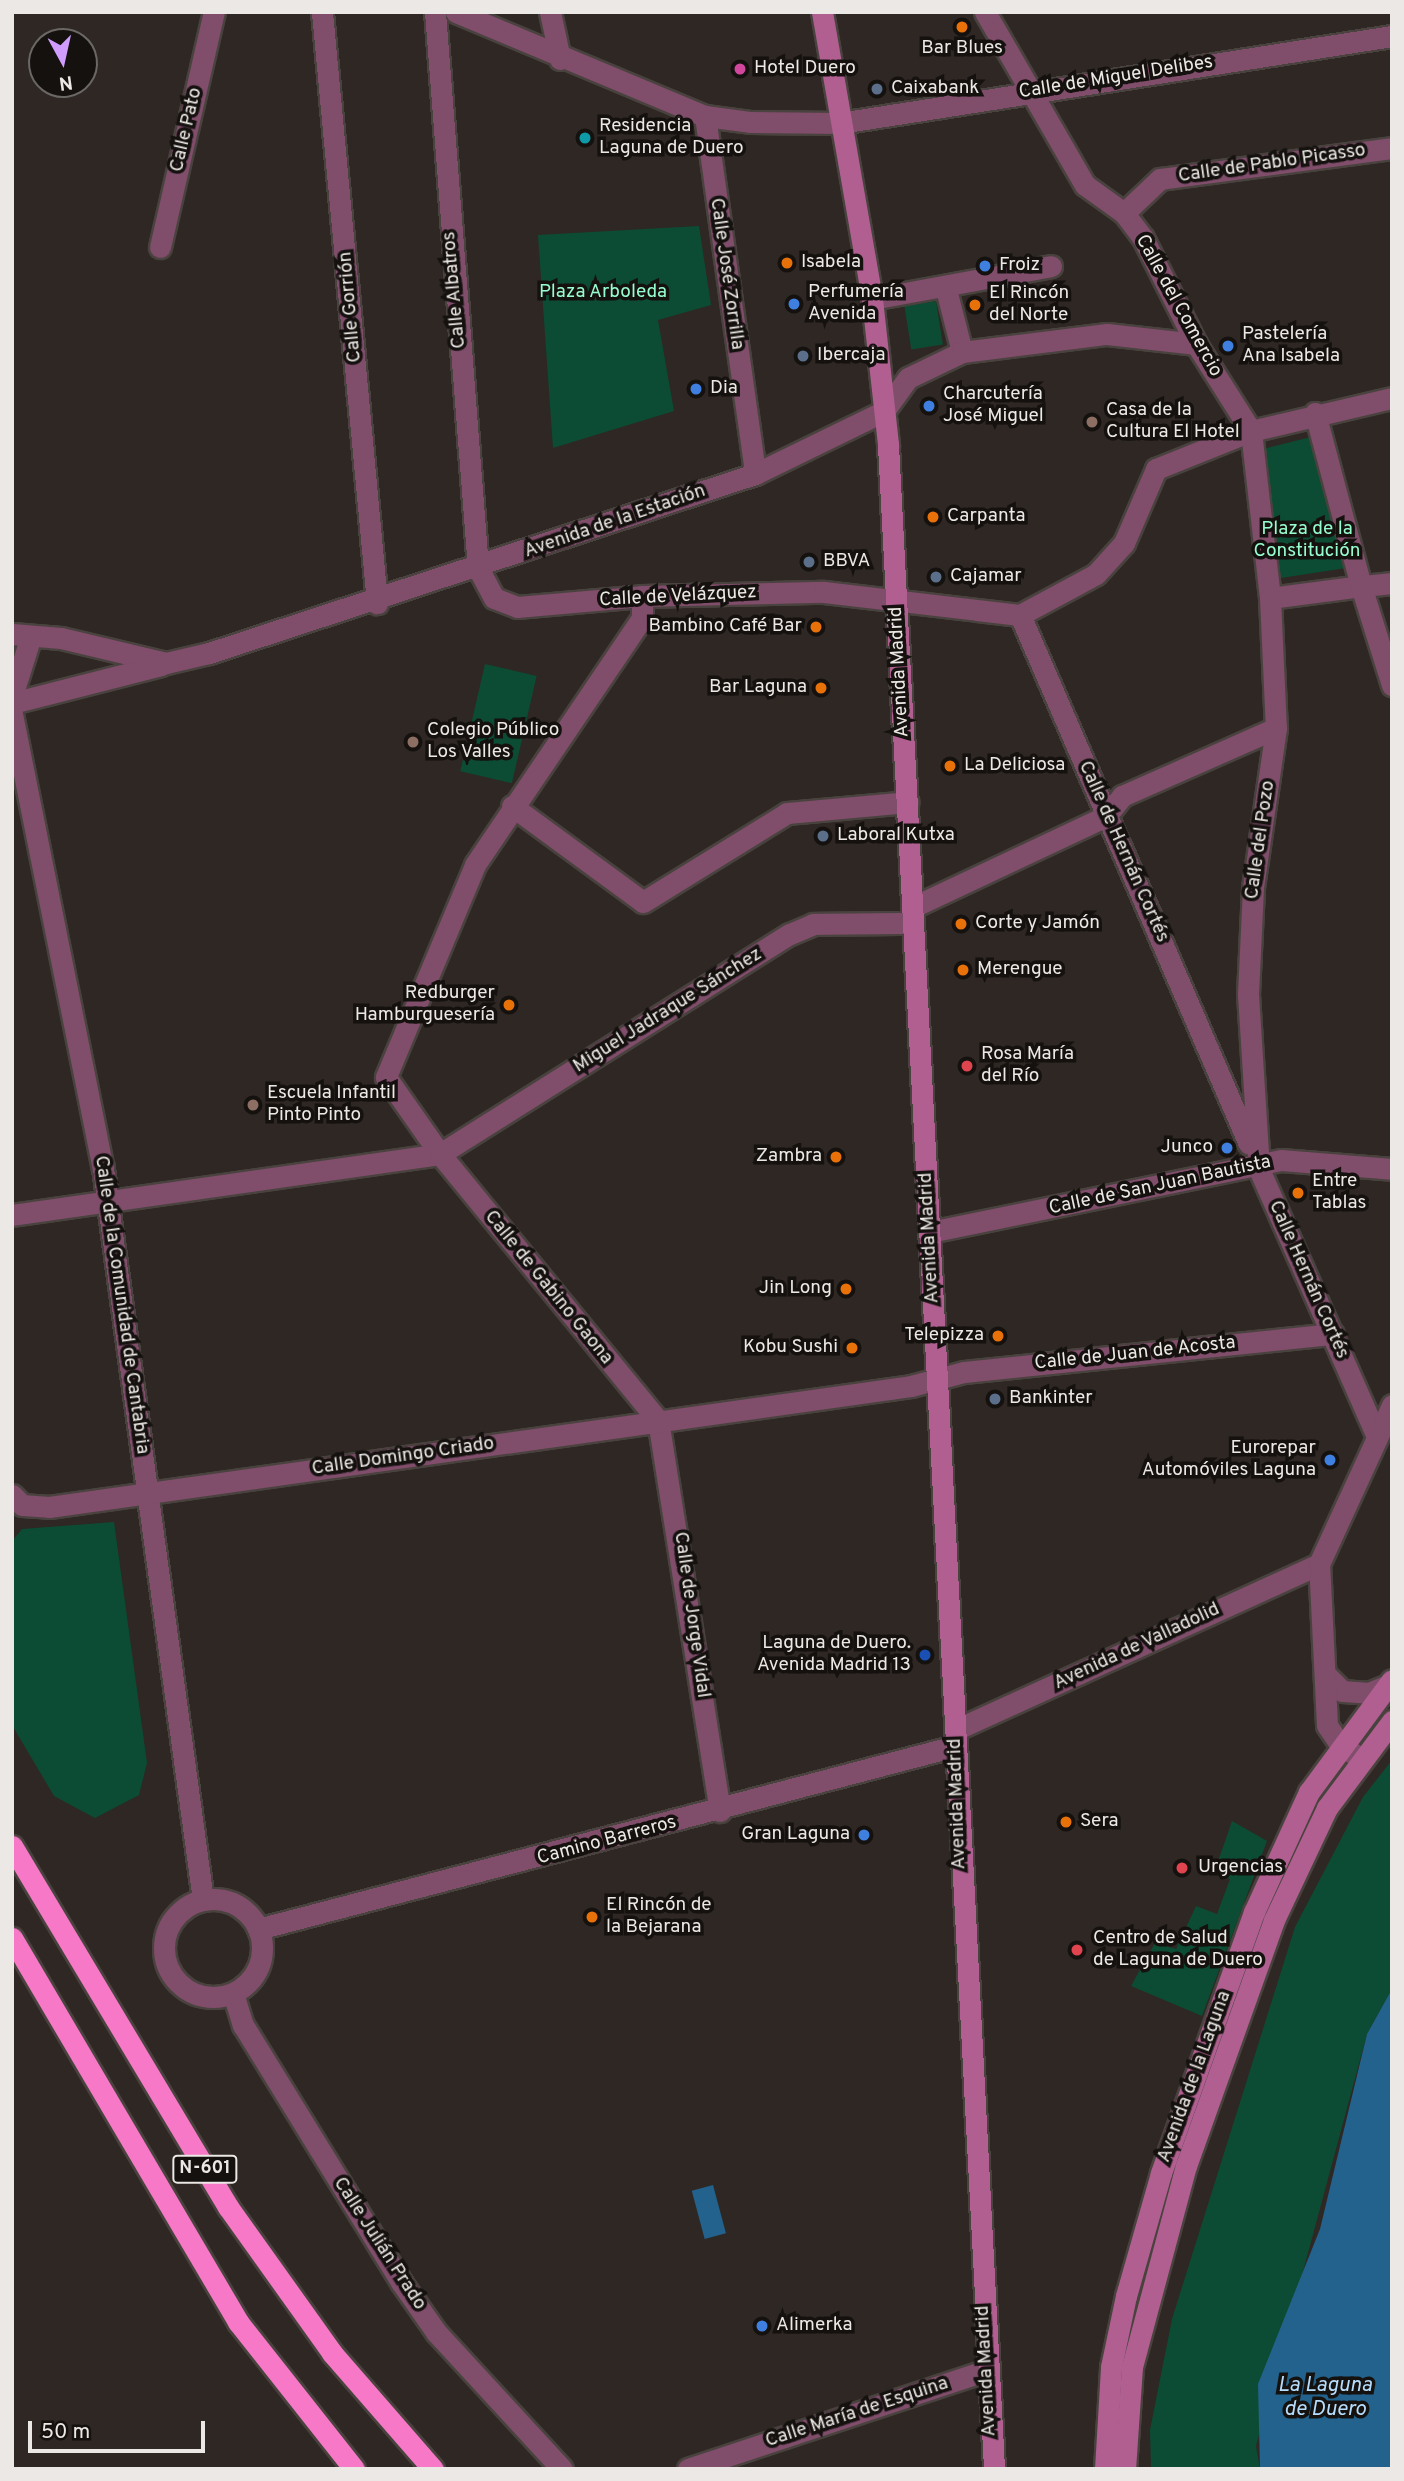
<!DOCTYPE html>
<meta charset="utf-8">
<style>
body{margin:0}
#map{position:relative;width:1404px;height:2481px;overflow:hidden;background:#2e2723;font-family:Overpass,sans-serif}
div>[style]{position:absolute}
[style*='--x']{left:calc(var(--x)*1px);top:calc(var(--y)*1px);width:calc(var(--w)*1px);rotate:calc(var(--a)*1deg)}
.green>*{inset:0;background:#0c4c34;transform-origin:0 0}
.water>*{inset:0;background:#22628d;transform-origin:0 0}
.roads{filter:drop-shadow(2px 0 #49423e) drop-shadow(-2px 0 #49423e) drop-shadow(0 2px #49423e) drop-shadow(0 -2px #49423e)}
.street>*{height:21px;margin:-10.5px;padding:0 10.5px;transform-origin:10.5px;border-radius:10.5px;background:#804d6b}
.street>.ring{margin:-10.5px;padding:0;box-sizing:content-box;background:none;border:21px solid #804d6b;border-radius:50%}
.secondary>*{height:21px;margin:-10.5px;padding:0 10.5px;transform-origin:10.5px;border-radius:10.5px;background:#b05f90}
.highway>*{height:21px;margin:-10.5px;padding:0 10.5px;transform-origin:10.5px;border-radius:10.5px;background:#f778c6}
.dots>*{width:19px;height:19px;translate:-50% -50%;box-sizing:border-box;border:4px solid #14110f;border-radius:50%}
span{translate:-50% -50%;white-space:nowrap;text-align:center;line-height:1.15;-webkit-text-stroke:7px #14110f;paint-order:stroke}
.shield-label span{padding:2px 5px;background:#14110f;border:2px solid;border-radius:5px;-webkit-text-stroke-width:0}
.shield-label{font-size:18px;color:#ece8e5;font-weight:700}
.poi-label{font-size:19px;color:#ece8e5}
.left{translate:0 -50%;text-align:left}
.right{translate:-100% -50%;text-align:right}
.street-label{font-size:19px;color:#ece8e5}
.park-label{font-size:19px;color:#96fdce}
.water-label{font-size:21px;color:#b6ddfb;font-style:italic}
.frame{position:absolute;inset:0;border:14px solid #ece8e5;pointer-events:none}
.north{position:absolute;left:28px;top:28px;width:70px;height:70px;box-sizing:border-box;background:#14110f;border:2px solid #6a6765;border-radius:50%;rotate:172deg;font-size:19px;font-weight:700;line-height:28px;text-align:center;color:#ece8e5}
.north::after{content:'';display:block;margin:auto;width:24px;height:32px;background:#d09dff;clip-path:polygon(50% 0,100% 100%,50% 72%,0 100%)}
.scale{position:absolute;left:28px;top:2421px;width:177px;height:32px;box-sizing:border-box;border:4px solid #ece8e5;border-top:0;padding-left:9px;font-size:21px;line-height:24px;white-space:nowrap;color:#ece8e5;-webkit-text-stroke:5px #14110f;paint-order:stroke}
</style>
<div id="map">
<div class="green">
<i style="clip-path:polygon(699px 226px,711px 305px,658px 320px,674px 411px,553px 448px,538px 235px)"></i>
<i style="left:936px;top:301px;width:44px;height:32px;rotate:81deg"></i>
<i style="clip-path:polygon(1311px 437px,1346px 568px,1281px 578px,1263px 449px)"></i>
<i style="left:485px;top:664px;width:53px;height:110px;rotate:13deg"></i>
<i style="clip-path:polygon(114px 1522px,147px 1763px,139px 1795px,95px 1818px,54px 1796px,12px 1725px,12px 1541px,22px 1529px)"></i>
<i style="clip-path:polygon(1392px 1760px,1392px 1989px,1367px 2034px,1256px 2446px,1260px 2469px,1151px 2469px,1150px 2430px,1172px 2319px,1295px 1927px,1363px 1797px)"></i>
<i style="clip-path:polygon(1232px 1821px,1267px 1841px,1202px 2016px,1131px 1986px,1155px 1943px,1176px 1949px,1196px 1906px,1217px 1914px,1230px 1879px,1214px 1873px)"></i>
</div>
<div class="water">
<i style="clip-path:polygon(1392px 1989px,1392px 2469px,1260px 2469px,1258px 2384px,1320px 2229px,1367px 2034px)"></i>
<i style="left:713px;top:2185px;width:50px;height:22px;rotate:75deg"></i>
</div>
<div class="roads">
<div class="street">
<i style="--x:322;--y:12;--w:594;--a:84.68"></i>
<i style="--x:435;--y:12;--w:558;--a:85.58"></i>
<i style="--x:478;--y:568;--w:34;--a:62"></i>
<i style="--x:494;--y:598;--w:25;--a:21"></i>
<i style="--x:517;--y:607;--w:125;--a:-5"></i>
<i style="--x:642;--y:596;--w:182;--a:-1.3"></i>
<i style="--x:824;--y:592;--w:197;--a:6.7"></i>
<i style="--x:1020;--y:615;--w:86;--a:-28.3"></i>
<i style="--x:1096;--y:574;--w:42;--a:-47.9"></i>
<i style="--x:1124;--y:543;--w:81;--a:-66.6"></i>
<i style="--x:1156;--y:469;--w:102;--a:-21.8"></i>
<i style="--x:1251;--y:431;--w:145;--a:-13.2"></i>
<i style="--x:456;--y:12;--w:270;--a:22.7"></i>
<i style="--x:705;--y:116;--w:45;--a:7.6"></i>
<i style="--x:750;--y:122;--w:90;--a:0.6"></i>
<i style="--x:840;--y:123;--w:559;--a:-8.96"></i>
<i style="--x:550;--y:12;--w:48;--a:78"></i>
<i style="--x:985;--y:12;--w:200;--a:60"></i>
<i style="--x:1085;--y:185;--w:48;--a:35.7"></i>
<i style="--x:1124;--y:213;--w:31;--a:53"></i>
<i style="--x:1143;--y:238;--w:119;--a:63.4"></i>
<i style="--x:1196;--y:344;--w:103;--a:57.7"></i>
<i style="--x:1251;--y:431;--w:168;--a:83.5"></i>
<i style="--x:1270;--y:598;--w:92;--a:-7.5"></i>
<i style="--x:1361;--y:586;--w:179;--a:-104.9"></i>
<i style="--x:705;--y:116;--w:361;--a:82"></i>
<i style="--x:1124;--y:213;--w:50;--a:-43.4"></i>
<i style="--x:1160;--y:179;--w:234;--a:-7.6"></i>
<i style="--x:160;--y:247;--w:241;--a:-77.1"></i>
<i style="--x:946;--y:289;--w:65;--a:75.7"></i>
<i style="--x:872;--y:299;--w:182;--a:-10.4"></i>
<i style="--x:1392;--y:583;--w:31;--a:174"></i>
<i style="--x:1361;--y:586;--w:104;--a:72.6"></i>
<i style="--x:642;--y:596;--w:22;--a:90"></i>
<i style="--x:642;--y:618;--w:298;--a:124.1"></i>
<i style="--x:475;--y:865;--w:230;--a:112.8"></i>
<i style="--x:386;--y:1077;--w:94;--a:55"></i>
<i style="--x:440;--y:1154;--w:344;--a:50.7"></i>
<i style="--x:658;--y:1420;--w:396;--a:81"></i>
<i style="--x:1270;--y:598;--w:130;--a:87.4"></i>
<i style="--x:1276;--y:728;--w:162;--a:98.2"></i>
<i style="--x:1253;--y:888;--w:106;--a:92.7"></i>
<i style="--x:1248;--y:994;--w:175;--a:86.4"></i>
<i style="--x:1259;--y:1169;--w:290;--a:66.2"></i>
<i style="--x:1020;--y:615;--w:576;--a:66.59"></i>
<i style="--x:12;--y:634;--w:49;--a:4.7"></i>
<i style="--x:61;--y:638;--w:108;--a:13.4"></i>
<i style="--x:166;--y:663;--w:44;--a:-13.1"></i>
<i style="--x:209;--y:653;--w:575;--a:-18.15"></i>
<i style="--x:755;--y:474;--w:144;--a:-26"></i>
<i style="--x:884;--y:411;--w:41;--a:-54"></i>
<i style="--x:908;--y:378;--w:60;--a:-25.7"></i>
<i style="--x:962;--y:352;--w:146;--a:-7.1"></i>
<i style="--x:1107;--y:334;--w:90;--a:6.4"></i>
<i style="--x:12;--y:696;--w:63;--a:-72.4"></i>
<i style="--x:12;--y:703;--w:154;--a:-14.3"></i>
<i style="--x:12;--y:714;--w:463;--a:78.7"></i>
<i style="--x:103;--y:1168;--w:739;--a:82.22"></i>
<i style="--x:512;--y:806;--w:162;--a:36.2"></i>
<i style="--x:643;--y:902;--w:169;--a:-31.7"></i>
<i style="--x:787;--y:813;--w:121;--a:-5.2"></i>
<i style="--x:913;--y:907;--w:213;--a:-25.2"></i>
<i style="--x:1106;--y:816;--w:26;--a:-51"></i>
<i style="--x:1122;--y:796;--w:168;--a:-23.8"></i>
<i style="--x:12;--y:1215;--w:432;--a:-8.1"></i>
<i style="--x:440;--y:1154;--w:413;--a:-32.2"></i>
<i style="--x:790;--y:934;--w:25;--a:-23"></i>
<i style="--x:813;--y:924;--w:100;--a:-0.6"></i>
<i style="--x:930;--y:1232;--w:358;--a:-11.6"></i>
<i style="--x:1281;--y:1160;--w:111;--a:4.6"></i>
<i style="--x:12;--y:1495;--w:14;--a:45"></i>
<i style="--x:22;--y:1505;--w:27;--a:4"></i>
<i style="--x:49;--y:1507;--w:870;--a:-7.99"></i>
<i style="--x:911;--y:1386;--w:55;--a:-14.8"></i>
<i style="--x:964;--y:1372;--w:371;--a:-5.9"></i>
<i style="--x:1325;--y:1674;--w:24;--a:45"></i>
<i style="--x:1342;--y:1691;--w:27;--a:4"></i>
<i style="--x:1369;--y:1693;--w:21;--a:-23"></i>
<i style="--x:955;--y:1730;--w:400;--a:-24.5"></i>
<i style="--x:1361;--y:1758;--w:23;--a:-149"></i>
<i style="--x:1341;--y:1746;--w:25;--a:-124"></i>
<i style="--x:1327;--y:1725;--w:161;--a:-92.8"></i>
<i style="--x:1319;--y:1564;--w:175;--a:-65.3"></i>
<i class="ring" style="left:164px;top:1899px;width:77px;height:77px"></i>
<i style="--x:258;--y:1929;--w:721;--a:-14.71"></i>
<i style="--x:233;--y:1993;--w:34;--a:73"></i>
<i style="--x:243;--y:2025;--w:302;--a:58.4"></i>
<i style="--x:401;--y:2282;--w:61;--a:55"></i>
<i style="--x:436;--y:2332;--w:186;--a:47.4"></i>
<i style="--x:688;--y:2469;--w:315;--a:-18.3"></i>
</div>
<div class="secondary">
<i style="--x:822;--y:12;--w:291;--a:80.1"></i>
<i style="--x:872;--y:299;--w:147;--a:83.7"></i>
<i style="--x:888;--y:445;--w:2027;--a:87"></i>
<i style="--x:1105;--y:2469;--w:102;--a:-86.6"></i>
<i style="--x:1111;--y:2367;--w:73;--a:-78.1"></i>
<i style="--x:1126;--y:2296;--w:128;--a:-74.1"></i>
<i style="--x:1161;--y:2173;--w:277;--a:-70.4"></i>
<i style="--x:1254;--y:1912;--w:132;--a:-65.4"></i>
<i style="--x:1309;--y:1792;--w:139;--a:-53.5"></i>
<i style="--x:1125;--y:2469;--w:102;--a:-86.1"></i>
<i style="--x:1132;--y:2367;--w:208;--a:-75"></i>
<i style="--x:1186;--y:2166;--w:261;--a:-70.3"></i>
<i style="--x:1274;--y:1920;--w:124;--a:-64.7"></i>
<i style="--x:1327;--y:1808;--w:109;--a:-53.2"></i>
</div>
<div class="highway">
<i style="--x:12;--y:1846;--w:421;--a:59.1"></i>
<i style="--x:228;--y:2207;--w:179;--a:54.5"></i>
<i style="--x:332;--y:2353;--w:154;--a:49"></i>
<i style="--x:12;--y:1938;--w:446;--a:59.5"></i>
<i style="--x:238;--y:2322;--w:187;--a:51.7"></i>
</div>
</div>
<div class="dots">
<i style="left:962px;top:27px;background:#e8710a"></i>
<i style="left:740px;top:69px;background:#d1479c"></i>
<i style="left:877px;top:89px;background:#5c6f8a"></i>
<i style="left:585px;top:138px;background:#0f9aa8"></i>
<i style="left:787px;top:263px;background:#e8710a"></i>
<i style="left:985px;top:266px;background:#3f7fe0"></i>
<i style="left:794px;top:304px;background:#3f7fe0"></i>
<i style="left:975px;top:305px;background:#e8710a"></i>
<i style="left:1228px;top:346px;background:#3f7fe0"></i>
<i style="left:803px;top:356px;background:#5c6f8a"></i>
<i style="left:696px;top:389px;background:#3f7fe0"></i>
<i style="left:929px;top:406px;background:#3f7fe0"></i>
<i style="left:1092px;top:422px;background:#8d6e63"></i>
<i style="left:933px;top:517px;background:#e8710a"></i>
<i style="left:809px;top:562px;background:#5c6f8a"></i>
<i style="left:936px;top:577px;background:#5c6f8a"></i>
<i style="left:816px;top:627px;background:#e8710a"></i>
<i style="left:821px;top:688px;background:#e8710a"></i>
<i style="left:413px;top:742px;background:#8d6e63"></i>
<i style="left:950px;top:766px;background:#e8710a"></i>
<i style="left:823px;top:836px;background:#5c6f8a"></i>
<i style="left:961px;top:924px;background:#e8710a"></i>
<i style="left:963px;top:970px;background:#e8710a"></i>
<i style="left:509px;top:1005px;background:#e8710a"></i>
<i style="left:967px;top:1066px;background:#e0444e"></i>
<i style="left:253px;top:1105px;background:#8d6e63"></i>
<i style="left:1227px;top:1148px;background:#3f7fe0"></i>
<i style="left:836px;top:1157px;background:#e8710a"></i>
<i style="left:1298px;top:1193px;background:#e8710a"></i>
<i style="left:846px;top:1289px;background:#e8710a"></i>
<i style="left:998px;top:1336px;background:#e8710a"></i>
<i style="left:852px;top:1348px;background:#e8710a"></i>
<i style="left:995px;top:1399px;background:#5c6f8a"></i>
<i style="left:1330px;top:1460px;background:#3f7fe0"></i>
<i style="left:925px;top:1655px;background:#1a4fb4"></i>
<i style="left:1066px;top:1822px;background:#e8710a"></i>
<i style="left:864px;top:1835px;background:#3f7fe0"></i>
<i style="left:1182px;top:1868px;background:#e0444e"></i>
<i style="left:592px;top:1917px;background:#e8710a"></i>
<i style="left:1077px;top:1950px;background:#e0444e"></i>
<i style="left:762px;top:2326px;background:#3f7fe0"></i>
</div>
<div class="shield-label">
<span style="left:205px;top:2169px">N-601</span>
</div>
<div class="poi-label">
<span style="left:962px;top:49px">Bar Blues</span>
<span class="left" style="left:754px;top:69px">Hotel Duero</span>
<span class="left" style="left:891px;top:89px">Caixabank</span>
<span class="left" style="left:599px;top:138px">Residencia<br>Laguna de Duero</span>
<span class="left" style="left:801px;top:263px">Isabela</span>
<span class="left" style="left:999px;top:266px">Froiz</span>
<span class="left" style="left:808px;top:304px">Perfumería<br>Avenida</span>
<span class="left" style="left:989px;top:305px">El Rincón<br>del Norte</span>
<span class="left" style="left:1242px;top:346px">Pastelería<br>Ana Isabela</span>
<span class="left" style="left:817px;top:356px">Ibercaja</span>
<span class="left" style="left:710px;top:389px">Dia</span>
<span class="left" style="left:943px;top:406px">Charcutería<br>José Miguel</span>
<span class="left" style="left:1106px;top:422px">Casa de la<br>Cultura El Hotel</span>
<span class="left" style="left:947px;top:517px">Carpanta</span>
<span class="left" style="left:823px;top:562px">BBVA</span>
<span class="left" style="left:950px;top:577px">Cajamar</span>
<span class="right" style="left:802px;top:627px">Bambino Café Bar</span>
<span class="right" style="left:807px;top:688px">Bar Laguna</span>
<span class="left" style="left:427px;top:742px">Colegio Público<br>Los Valles</span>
<span class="left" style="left:964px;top:766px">La Deliciosa</span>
<span class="left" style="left:837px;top:836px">Laboral Kutxa</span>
<span class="left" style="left:975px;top:924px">Corte y Jamón</span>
<span class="left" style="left:977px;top:970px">Merengue</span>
<span class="right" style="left:495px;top:1005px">Redburger<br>Hamburguesería</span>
<span class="left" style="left:981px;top:1066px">Rosa María<br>del Río</span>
<span class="left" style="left:267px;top:1105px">Escuela Infantil<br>Pinto Pinto</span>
<span class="right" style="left:1213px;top:1148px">Junco</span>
<span class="right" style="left:822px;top:1157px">Zambra</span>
<span class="left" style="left:1312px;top:1193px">Entre<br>Tablas</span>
<span class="right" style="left:832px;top:1289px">Jin Long</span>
<span class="right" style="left:984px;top:1336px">Telepizza</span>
<span class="right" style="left:838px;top:1348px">Kobu Sushi</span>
<span class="left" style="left:1009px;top:1399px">Bankinter</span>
<span class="right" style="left:1316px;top:1460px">Eurorepar<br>Automóviles Laguna</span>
<span class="right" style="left:911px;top:1655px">Laguna de Duero.<br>Avenida Madrid 13</span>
<span class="left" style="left:1080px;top:1822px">Sera</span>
<span class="right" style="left:850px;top:1835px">Gran Laguna</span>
<span class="left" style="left:1198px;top:1868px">Urgencias</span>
<span class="left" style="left:606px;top:1917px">El Rincón de<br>la Bejarana</span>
<span class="left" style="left:1093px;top:1950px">Centro de Salud<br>de Laguna de Duero</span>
<span class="left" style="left:776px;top:2326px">Alimerka</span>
</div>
<div class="street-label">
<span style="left:1116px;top:78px;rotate:-9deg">Calle de Miguel Delibes</span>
<span style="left:187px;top:130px;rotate:-77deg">Calle Pato</span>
<span style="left:1272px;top:164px;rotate:-8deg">Calle de Pablo Picasso</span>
<span style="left:726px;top:274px;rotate:82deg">Calle José Zorrilla</span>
<span style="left:455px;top:290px;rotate:-95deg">Calle Albatros</span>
<span style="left:1178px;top:306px;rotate:61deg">Calle del Comercio</span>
<span style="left:351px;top:307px;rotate:-95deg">Calle Gorrión</span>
<span style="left:615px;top:522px;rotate:-19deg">Avenida de la Estación</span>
<span style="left:678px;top:597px;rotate:-3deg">Calle de Velázquez</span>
<span style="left:900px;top:672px;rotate:-93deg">Avenida Madrid</span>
<span style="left:1261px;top:840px;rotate:-82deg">Calle del Pozo</span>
<span style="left:1123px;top:852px;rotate:66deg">Calle de Hernán Cortés</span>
<span style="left:668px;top:1011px;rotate:-32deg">Miguel Jadraque Sánchez</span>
<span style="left:1160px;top:1186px;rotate:-12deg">Calle de San Juan Bautista</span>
<span style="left:930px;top:1238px;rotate:-93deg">Avenida Madrid</span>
<span style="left:1308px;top:1280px;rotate:66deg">Calle Hernán Cortés</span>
<span style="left:548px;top:1288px;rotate:51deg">Calle de Gabino Gaona</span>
<span style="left:121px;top:1305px;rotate:82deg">Calle de la Comunidad de Cantabria</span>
<span style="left:1135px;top:1354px;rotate:-6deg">Calle de Juan de Acosta</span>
<span style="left:403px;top:1457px;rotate:-8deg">Calle Domingo Criado</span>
<span style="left:691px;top:1615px;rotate:82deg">Calle de Jorge Vidal</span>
<span style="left:1137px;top:1647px;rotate:-25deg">Avenida de Valladolid</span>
<span style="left:958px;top:1804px;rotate:-92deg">Avenida Madrid</span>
<span style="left:607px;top:1841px;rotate:-15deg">Camino Barreros</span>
<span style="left:1195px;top:2077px;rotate:-70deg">Avenida de la Laguna</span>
<span style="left:379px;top:2244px;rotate:57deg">Calle Julián Prado</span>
<span style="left:987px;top:2371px;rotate:-93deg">Avenida Madrid</span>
<span style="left:857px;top:2413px;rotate:-18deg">Calle María de Esquina</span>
</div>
<div class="park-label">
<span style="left:603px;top:293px">Plaza Arboleda</span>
<span style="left:1307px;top:541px">Plaza de la<br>Constitución</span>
</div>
<div class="water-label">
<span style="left:1325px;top:2398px">La Laguna<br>de Duero</span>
</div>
<div class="frame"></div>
<div class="north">N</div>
<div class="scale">50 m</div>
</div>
